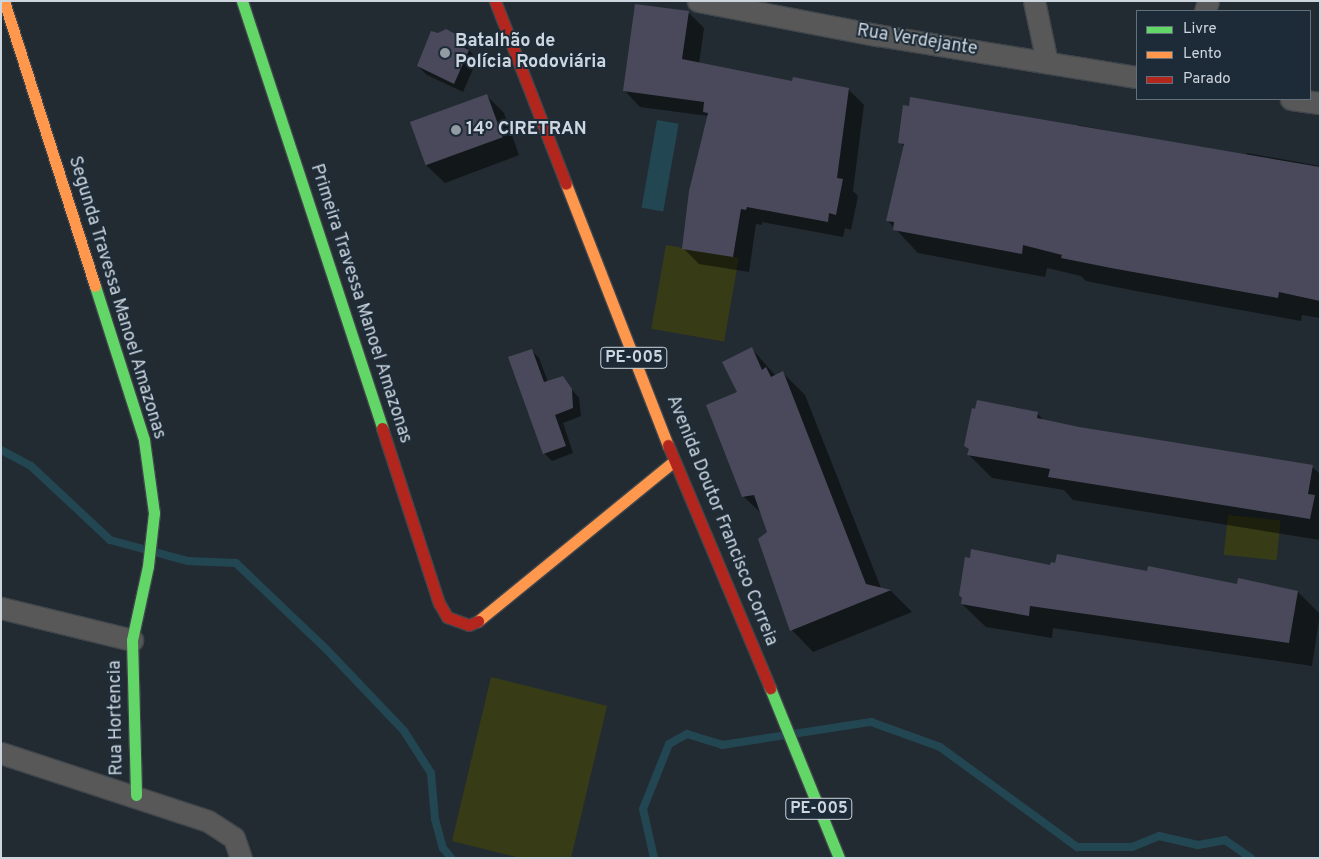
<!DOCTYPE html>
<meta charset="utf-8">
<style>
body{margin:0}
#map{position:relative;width:1321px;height:859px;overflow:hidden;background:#232b32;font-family:Overpass,sans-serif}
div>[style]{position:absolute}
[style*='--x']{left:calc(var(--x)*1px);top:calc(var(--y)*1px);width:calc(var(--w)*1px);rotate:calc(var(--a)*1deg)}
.green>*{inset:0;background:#373c17;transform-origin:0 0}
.water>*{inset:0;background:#224752;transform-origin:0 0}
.shadow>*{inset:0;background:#0007}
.stream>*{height:8px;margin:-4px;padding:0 4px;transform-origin:4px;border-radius:4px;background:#224752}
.building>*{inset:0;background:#4a495b;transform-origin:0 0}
.roads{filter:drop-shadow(1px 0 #40464c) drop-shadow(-1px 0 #40464c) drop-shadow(0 1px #40464c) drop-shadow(0 -1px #40464c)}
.street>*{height:21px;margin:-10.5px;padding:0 10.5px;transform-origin:10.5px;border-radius:10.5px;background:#575857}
.fast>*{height:11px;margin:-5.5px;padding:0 5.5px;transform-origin:5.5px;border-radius:5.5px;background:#63d668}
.slow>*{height:11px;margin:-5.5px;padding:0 5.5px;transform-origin:5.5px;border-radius:5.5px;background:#ff974d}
.jam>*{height:11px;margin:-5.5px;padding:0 5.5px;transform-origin:5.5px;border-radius:5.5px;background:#b3261e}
.dots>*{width:14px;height:14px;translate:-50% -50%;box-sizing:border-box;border:2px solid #1d2b38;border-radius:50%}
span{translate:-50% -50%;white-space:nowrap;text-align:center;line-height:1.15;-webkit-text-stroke:4px #1d2b38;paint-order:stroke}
.shield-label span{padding:1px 4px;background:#1d2b38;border:1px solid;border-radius:4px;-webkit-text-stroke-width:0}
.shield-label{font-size:16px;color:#cdd6de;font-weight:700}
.street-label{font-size:18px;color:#cdd6de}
.poi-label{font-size:18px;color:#cdd6de;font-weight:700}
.left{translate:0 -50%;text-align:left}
.frame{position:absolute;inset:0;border:2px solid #cdd6de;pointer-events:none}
.legend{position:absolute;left:1136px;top:10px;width:175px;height:90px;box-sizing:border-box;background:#1d2b38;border:1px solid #636f7a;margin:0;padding:6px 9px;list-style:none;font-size:15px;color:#cdd6de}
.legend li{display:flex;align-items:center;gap:10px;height:25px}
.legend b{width:25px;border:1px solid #636f7a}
</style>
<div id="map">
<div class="green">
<i style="left:666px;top:245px;width:74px;height:85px;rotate:10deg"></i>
<i style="left:1228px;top:515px;width:53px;height:40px;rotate:6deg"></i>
<i style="clip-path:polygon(491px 677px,607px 706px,571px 858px,520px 858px,452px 841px)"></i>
</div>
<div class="water">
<i style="left:657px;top:120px;width:22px;height:89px;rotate:10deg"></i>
</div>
<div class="shadow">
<i style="clip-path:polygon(688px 12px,704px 28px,699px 64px,793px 83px,848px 89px,864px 105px,853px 191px,858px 196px,851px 230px,845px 228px,843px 237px,762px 222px,762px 225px,756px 224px,749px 272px,699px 264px,683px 248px,708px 116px,640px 107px,625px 91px)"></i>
<i style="clip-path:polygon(460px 38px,477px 60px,463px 92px,427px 75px,418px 66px)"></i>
<i style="clip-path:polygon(486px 95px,504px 113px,519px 155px,445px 183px,427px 166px,411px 123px)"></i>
<i style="clip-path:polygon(1078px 125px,1246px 157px,1247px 153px,1320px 166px,1320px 318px,1302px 315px,1301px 321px,1136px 291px,1086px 281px,1081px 276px,1047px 268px,1045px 277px,918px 253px,887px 220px,905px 147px,900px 142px,1077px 128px)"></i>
<i style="clip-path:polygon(752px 349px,776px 376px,783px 373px,805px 395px,881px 588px,891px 591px,912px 612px,813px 652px,792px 630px,763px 515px,743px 496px,739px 392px)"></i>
<i style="clip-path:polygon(531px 350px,539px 358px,548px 382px,562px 378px,579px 398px,581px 416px,563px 423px,573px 453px,552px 461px,544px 453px)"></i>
<i style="clip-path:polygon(1037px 413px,1044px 421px,1079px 428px,1312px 467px,1320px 474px,1320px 540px,1073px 500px,1064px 490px,992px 478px,969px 455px)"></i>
<i style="clip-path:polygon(1052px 567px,1148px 573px,1298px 592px,1320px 614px,1312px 666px,1053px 628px,1052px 638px,986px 627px,962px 604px)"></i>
</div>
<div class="stream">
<i style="--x:1;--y:450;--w:34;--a:28"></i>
<i style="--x:31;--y:466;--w:108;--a:43.1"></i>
<i style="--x:110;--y:540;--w:81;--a:15.1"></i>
<i style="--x:188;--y:561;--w:48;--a:2.4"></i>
<i style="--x:236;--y:563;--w:124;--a:43.7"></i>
<i style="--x:326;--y:649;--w:113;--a:46.4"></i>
<i style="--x:404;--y:731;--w:50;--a:57.3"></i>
<i style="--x:431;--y:773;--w:46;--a:85"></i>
<i style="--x:435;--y:819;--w:30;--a:75"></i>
<i style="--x:443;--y:848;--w:13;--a:51"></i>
<i style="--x:654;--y:858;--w:50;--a:-102.7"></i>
<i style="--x:643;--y:809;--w:70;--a:-68.2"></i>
<i style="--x:669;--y:744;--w:21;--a:-29"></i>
<i style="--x:687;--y:734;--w:37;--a:17"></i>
<i style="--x:722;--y:745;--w:151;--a:-8.8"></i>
<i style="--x:871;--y:722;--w:73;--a:19.9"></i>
<i style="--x:940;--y:747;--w:170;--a:36.1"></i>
<i style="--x:1077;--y:847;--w:55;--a:0"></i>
<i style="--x:1132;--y:847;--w:29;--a:-22"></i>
<i style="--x:1159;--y:836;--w:40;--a:13"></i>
<i style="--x:1198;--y:845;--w:27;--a:-10"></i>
<i style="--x:1225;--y:840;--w:32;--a:35"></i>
</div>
<div class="building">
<i style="clip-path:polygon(635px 4px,689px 11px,682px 59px,792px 81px,793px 77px,849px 88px,837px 178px,843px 179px,836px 215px,829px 213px,828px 222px,747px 207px,746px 210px,741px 209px,733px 257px,682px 249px,689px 191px,708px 113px,703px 112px,704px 102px,623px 91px)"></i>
<i style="clip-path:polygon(446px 29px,461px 37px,462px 47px,469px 50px,454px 84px,417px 66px,431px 31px,438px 33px)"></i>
<i style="left:487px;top:94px;width:46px;height:82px;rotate:70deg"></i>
<i style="clip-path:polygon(910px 97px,1320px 167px,1320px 301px,1279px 292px,1278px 298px,1111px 268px,1061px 258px,1062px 255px,1023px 245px,1022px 254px,893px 230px,894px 222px,886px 221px,904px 144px,898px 143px,903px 105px,909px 106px)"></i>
<i style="clip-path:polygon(752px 347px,762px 370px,766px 367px,771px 377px,783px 371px,866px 584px,891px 590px,790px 631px,758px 539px,767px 532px,754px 495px,742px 497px,706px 405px,737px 392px,722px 362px)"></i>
<i style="clip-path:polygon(532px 349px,544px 382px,563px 376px,572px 389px,573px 408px,555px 415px,566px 446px,543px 454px,508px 357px)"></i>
<i style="clip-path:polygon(977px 400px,1038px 412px,1037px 418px,1079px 427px,1313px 465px,1308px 494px,1315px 495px,1310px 519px,1048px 477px,1050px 469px,967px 455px,969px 449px,964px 446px,972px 408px,975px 409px)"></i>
<i style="clip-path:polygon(971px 549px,1050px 565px,1051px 562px,1055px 563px,1057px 554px,1147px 571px,1148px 566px,1237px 584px,1238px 578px,1298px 591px,1289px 643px,1030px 606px,1029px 616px,961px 604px,962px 598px,959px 595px,965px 557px,970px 558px)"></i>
</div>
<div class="roads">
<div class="street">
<i style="--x:698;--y:1;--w:182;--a:10.8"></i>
<i style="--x:877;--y:35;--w:263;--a:9.2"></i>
<i style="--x:1034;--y:1;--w:62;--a:78"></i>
<i style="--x:1205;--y:11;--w:10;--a:-73"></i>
<i style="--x:1291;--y:99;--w:29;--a:8"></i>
<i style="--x:1;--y:608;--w:135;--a:13.7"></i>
<i style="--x:1;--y:753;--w:218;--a:18.2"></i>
<i style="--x:208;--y:821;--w:31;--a:33"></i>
<i style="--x:234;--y:838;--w:21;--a:71"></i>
</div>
<div class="fast">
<i style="--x:242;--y:1;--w:449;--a:71.8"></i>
<i style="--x:95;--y:286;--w:162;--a:72.3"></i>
<i style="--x:144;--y:440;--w:74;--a:82.2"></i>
<i style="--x:154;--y:513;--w:53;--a:96.5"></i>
<i style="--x:148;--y:566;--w:76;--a:102.2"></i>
<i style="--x:132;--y:640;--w:155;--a:88.5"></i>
<i style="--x:770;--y:688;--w:183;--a:67.9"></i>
</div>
<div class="slow">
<i style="--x:4;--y:1;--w:299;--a:72.3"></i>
<i style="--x:566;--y:184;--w:280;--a:68.7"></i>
<i style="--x:478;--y:621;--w:253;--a:-39.2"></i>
</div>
<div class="jam">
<i style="--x:495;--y:1;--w:196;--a:68.8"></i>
<i style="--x:382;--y:428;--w:184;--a:72"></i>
<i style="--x:439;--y:603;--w:16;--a:60"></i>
<i style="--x:447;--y:617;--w:23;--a:20"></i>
<i style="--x:469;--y:625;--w:10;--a:-24"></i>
<i style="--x:668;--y:445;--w:264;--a:67.2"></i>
</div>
</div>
<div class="dots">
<i style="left:445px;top:53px;background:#929aa2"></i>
<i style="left:456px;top:130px;background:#929aa2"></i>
</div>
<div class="shield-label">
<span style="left:634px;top:358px">PE-005</span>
<span style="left:819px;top:809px">PE-005</span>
</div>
<div class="street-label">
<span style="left:917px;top:41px;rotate:9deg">Rua Verdejante</span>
<span style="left:116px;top:298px;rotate:73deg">Segunda Travessa Manoel Amazonas</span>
<span style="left:360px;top:304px;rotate:72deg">Primeira Travessa Manoel Amazonas</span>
<span style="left:721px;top:521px;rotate:68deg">Avenida Doutor Francisco Correia</span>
<span style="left:117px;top:718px;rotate:-91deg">Rua Hortencia</span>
</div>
<div class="poi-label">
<span class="left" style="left:455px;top:53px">Batalhão de<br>Polícia Rodoviária</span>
<span class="left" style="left:466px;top:130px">14º CIRETRAN</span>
</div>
<div class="frame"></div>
<ul class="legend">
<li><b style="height:6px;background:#63d668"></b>Livre</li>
<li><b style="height:6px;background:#ff974d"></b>Lento</li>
<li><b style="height:6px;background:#b3261e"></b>Parado</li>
</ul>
</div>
